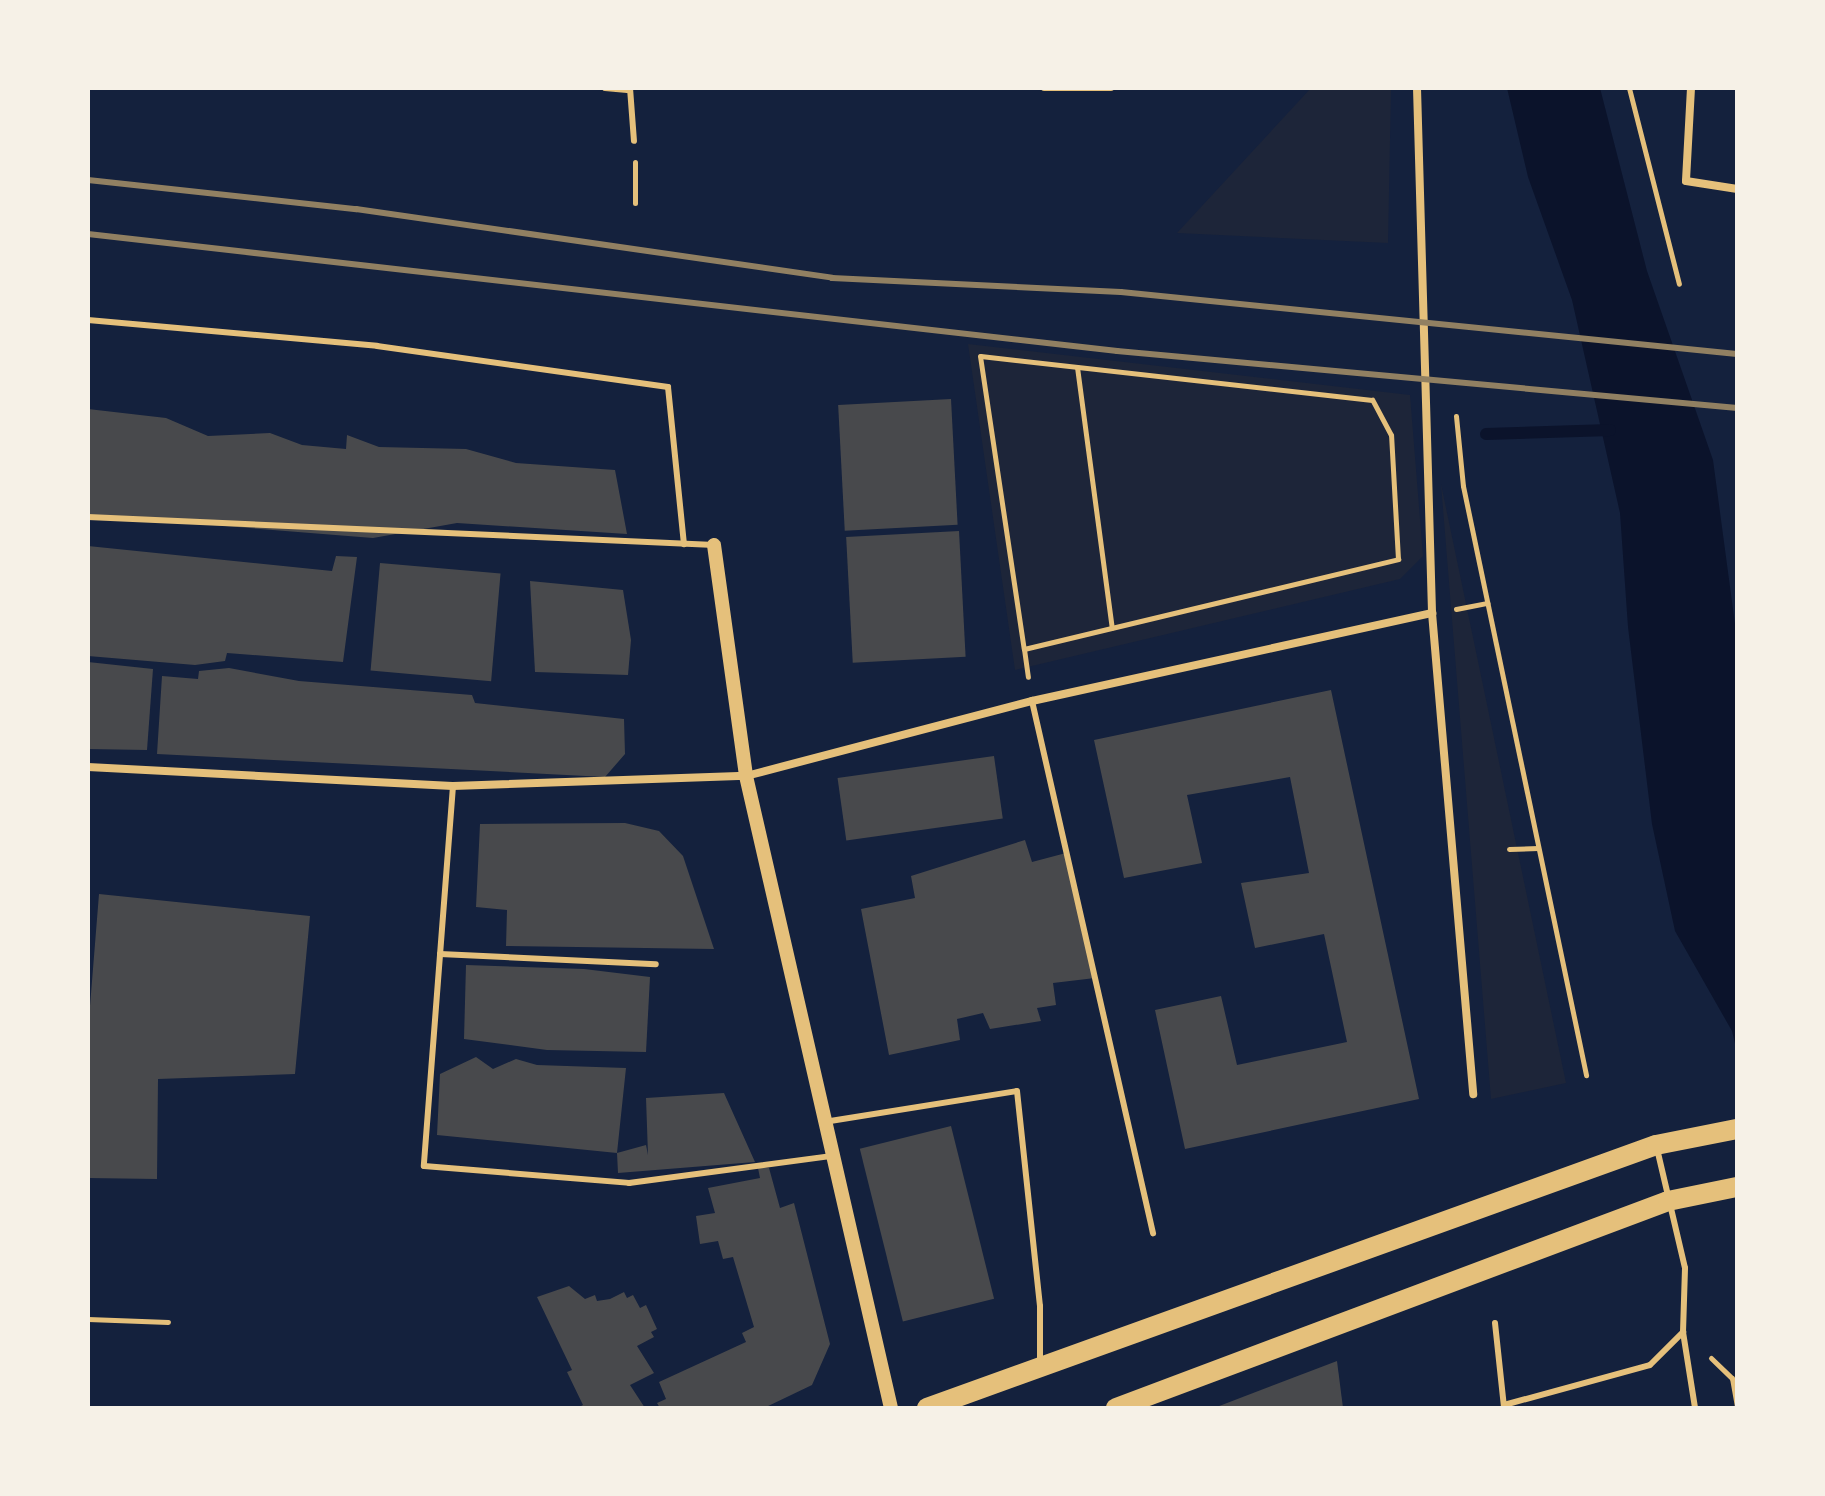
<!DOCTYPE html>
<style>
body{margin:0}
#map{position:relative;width:1825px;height:1496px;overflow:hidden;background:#14213d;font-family:"Roboto Serif",serif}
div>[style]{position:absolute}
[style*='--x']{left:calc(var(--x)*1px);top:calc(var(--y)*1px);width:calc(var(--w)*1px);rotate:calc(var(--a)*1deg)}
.green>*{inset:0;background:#1d2539}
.water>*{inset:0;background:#0b132b}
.stream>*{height:12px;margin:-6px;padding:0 6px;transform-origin:6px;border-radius:6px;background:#0b132b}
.building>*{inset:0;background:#48494c;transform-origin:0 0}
.path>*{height:5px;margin:-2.5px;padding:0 2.5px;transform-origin:2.5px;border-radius:2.5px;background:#e5c07b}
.service>*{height:6px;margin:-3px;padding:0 3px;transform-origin:3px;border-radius:3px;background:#e5c07b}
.minor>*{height:8px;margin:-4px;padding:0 4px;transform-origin:4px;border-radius:4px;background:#e5c07b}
.tertiary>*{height:14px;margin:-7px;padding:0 7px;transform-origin:7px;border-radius:7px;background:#e5c07b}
.primary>*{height:20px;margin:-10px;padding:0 10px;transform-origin:10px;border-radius:10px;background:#e5c07b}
.rail>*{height:6px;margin:-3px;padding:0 3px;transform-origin:3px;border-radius:3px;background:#918062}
span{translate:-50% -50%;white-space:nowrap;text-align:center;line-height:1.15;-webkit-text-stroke:7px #f6f1e7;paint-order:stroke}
.frame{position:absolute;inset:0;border:90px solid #f6f1e7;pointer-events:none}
</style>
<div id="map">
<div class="green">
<i style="clip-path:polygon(1311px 88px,1391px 88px,1388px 243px,1177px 233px)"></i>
<i style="clip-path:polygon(968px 344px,1410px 395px,1423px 556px,1400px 579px,1015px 670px)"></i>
<i style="clip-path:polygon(1441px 484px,1566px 1083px,1491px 1099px)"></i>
</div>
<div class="water">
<i style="clip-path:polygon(1507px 88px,1600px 88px,1647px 271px,1713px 460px,1737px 639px,1737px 1052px,1732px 1031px,1675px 931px,1652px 824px,1628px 627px,1620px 513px,1572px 300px,1528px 177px)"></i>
</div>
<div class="stream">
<i style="--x:1486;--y:434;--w:124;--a:-1.8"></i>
</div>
<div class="building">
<i style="left:951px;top:399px;width:126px;height:113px;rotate:87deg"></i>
<i style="clip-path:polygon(88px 409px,166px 418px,208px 436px,270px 433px,302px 445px,346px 449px,347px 435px,379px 447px,466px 449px,516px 463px,615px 470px,627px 534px,457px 523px,373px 538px,88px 515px)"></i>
<i style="left:959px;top:531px;width:126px;height:113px;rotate:87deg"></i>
<i style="clip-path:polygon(88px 546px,332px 571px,336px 556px,357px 557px,343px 662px,227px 653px,225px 661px,195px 665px,88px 656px)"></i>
<i style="left:380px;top:563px;width:121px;height:108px;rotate:5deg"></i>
<i style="clip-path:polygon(530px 581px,623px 590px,631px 640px,628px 675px,535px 672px)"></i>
<i style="clip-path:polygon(88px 662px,153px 669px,147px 750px,88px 749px)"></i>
<i style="clip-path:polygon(229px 668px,299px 681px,472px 695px,475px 703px,624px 719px,625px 754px,605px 777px,157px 754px,162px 676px,198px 679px,199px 671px)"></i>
<i style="clip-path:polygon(1331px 690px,1419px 1099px,1185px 1149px,1155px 1010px,1221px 996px,1237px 1065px,1347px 1042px,1324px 934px,1255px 948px,1241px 883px,1309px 873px,1290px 777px,1187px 795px,1202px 863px,1124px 878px,1094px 740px)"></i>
<i style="left:994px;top:756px;width:63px;height:158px;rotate:82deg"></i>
<i style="clip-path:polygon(625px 823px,659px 831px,683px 856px,714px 949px,506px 946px,507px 910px,476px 907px,480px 824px)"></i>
<i style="clip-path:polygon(1025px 840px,1032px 862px,1066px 853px,1095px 978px,1053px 983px,1056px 1005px,1037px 1008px,1041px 1021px,990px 1029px,983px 1013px,957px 1019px,960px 1040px,889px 1055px,861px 909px,915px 898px,911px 876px)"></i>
<i style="clip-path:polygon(99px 894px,310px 916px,295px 1074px,158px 1079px,157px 1179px,88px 1178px,88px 1031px)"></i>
<i style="clip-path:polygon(466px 965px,584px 969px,650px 977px,646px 1052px,547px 1050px,464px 1039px)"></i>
<i style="clip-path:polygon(476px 1057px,493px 1069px,516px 1059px,537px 1065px,626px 1068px,617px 1153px,646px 1145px,648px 1155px,646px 1098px,724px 1093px,755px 1162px,618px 1173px,617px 1153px,437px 1135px,440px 1074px)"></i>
<i style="left:951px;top:1126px;width:178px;height:94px;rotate:76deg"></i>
<i style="clip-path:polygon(758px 1168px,769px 1168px,780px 1208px,794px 1203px,830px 1344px,812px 1385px,764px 1408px,660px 1408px,657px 1403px,666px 1399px,659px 1382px,746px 1342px,742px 1333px,754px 1327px,733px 1257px,723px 1259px,718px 1241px,700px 1244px,696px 1216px,715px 1213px,708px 1188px,760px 1178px)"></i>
<i style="clip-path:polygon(569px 1286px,585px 1299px,595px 1295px,597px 1301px,610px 1299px,624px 1292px,627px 1298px,633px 1295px,640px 1308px,646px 1305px,657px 1329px,651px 1332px,654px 1337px,637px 1346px,654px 1373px,630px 1385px,645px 1408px,577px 1408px,583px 1405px,567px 1372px,572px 1370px,537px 1297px)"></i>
<i style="clip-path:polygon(1337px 1361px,1343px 1408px,1214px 1408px)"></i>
</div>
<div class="path">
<i style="--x:1629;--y:88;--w:202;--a:75.7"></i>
<i style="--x:635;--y:162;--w:41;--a:90"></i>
<i style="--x:1077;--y:367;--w:263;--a:82.4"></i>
<i style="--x:1456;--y:416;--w:70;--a:84.3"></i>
<i style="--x:1463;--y:486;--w:602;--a:78.2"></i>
<i style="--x:1456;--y:609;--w:32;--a:-11"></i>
<i style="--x:1024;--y:649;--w:385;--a:-13.5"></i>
<i style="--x:1398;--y:559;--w:124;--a:-93.2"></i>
<i style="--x:1391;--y:435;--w:40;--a:-118"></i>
<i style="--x:1372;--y:400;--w:394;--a:-173.6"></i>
<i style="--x:980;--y:356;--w:296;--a:81.5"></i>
<i style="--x:1024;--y:649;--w:28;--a:82"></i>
<i style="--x:1509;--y:849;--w:29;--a:-2"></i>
<i style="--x:88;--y:1319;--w:80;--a:2.1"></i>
<i style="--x:1711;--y:1358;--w:29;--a:44"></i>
<i style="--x:1732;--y:1378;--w:29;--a:80"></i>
</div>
<div class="service">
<i style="--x:605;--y:88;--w:25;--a:5"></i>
<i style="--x:630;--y:88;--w:53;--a:85.7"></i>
<i style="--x:1044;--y:88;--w:67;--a:0"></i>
<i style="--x:88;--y:320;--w:290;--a:5.1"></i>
<i style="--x:377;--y:346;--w:294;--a:8"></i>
<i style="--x:668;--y:387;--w:158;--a:84.2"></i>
<i style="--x:88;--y:517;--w:627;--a:2.56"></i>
<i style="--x:1032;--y:701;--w:546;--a:77.19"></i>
<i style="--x:453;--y:786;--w:381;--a:94.4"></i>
<i style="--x:424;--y:1166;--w:206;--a:4.7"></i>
<i style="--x:629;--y:1183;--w:205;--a:-7.6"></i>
<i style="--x:440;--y:954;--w:216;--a:2.7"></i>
<i style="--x:824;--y:1122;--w:195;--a:-9.1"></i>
<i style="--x:1017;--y:1091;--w:216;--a:83.9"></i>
<i style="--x:1040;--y:1306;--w:57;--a:90"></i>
<i style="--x:1495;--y:1323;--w:84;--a:83.9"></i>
<i style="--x:1683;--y:1332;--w:77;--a:81"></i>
<i style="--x:1504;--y:1405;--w:151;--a:-15.3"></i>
<i style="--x:1650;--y:1365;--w:47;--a:-45"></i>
<i style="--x:1683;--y:1332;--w:64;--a:-88.2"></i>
<i style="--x:1685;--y:1268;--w:122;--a:-103.2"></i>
</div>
<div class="minor">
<i style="--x:1417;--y:88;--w:525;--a:88.36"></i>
<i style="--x:1432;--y:613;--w:483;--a:85.1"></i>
<i style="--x:1691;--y:88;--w:93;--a:93.1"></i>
<i style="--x:1686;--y:181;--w:52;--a:8.9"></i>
<i style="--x:88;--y:767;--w:365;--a:3"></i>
<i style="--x:453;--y:786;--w:293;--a:-2"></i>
<i style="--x:746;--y:776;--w:296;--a:-14.7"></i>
<i style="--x:1032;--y:701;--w:410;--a:-12.4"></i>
</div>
<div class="tertiary">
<i style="--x:714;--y:545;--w:233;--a:82.1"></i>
<i style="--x:746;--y:776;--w:648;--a:77.08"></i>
</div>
<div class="primary">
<i style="--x:927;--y:1408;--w:775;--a:-19.84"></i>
<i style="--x:1656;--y:1145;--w:83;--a:-11.2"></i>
<i style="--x:1116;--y:1408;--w:590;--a:-20.56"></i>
<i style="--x:1668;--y:1201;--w:70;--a:-11.5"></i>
</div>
<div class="rail">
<i style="--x:88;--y:180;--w:270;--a:6.2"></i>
<i style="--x:356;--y:209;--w:481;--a:8.2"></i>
<i style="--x:832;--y:278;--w:289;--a:2.8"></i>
<i style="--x:1121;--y:292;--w:619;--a:5.75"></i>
<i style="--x:88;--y:234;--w:1036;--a:6.49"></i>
<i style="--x:1117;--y:351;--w:623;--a:5.25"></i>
</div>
<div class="frame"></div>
</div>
